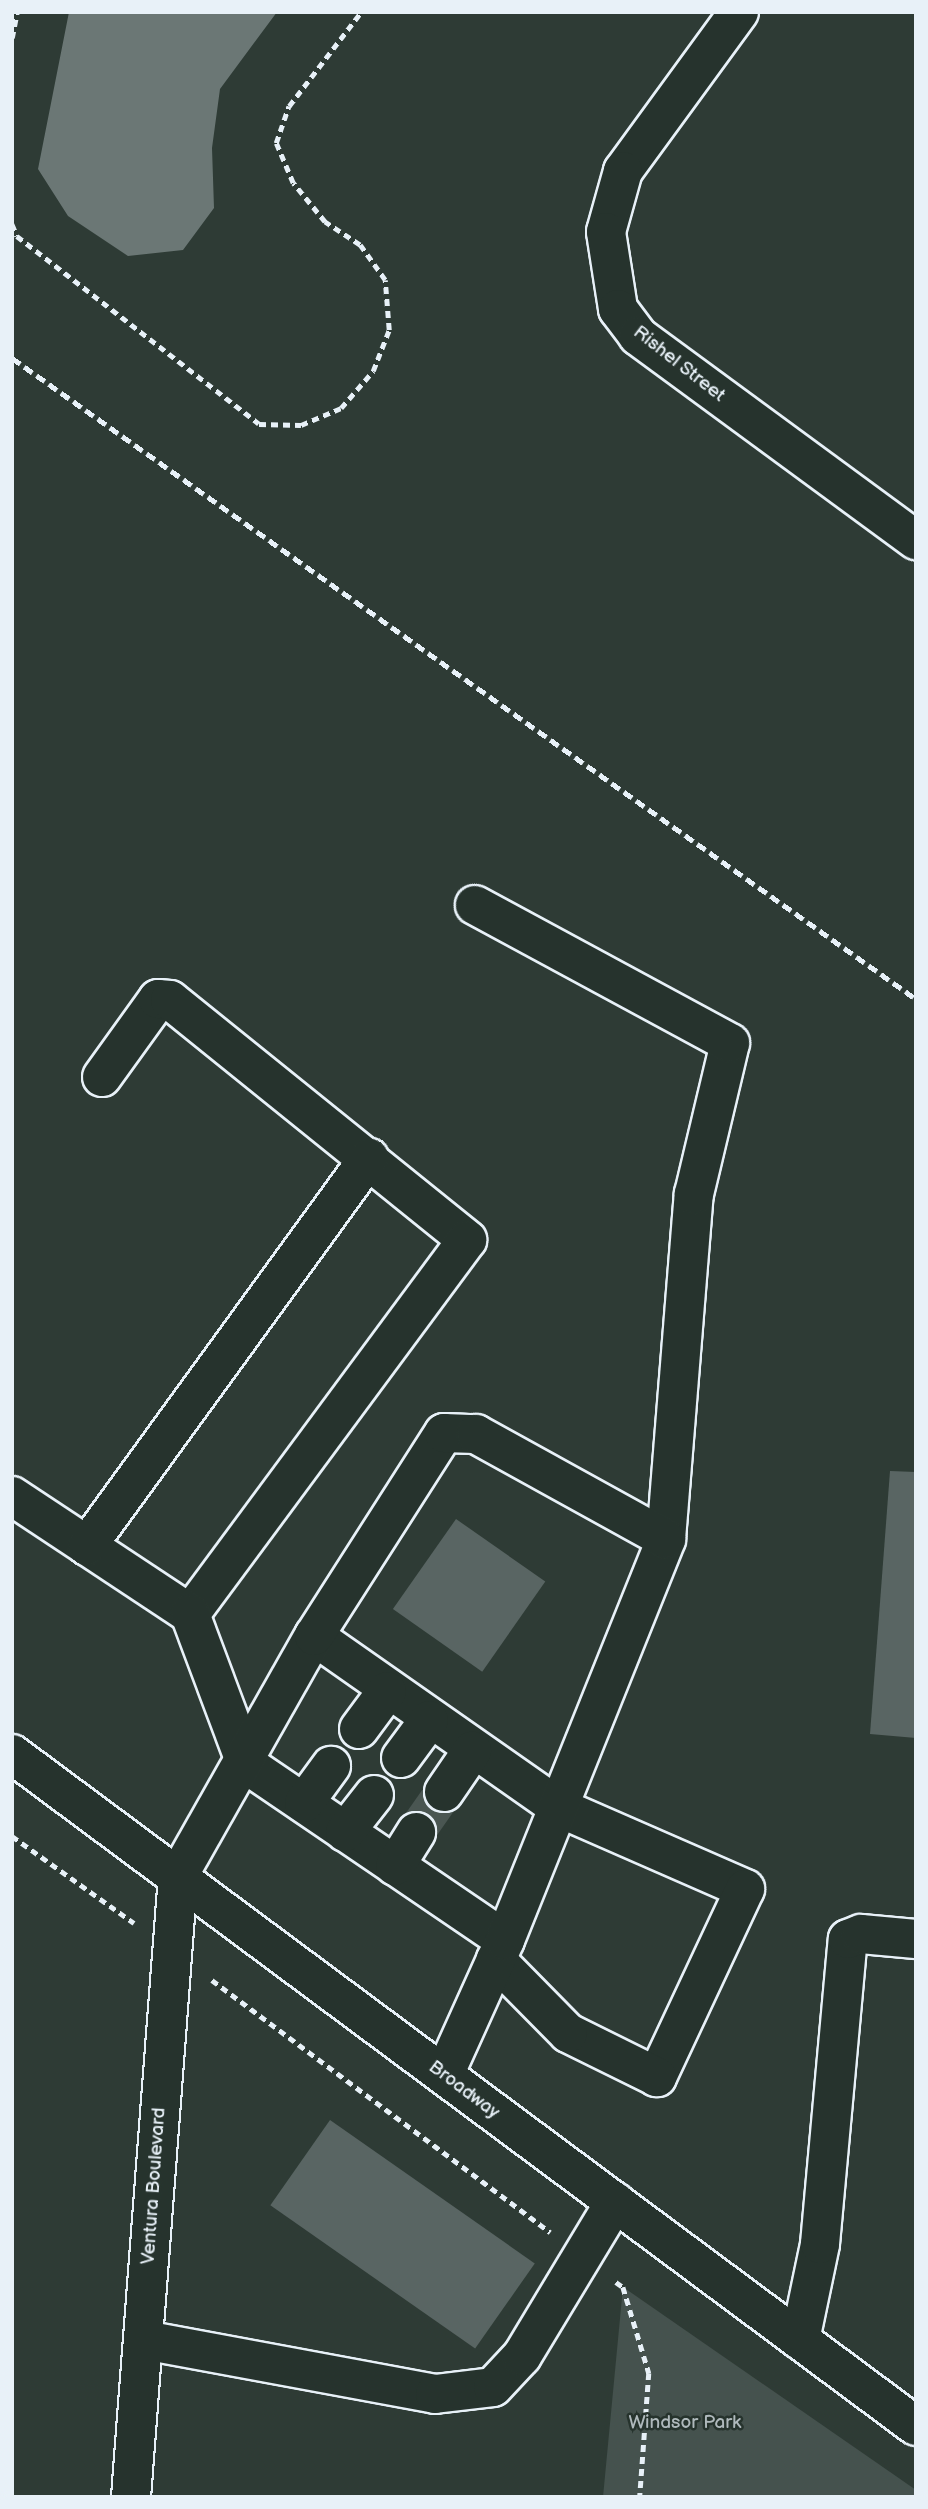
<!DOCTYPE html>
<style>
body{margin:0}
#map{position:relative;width:928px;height:2509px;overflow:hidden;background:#2e3b35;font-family:"Balsamiq Sans",sans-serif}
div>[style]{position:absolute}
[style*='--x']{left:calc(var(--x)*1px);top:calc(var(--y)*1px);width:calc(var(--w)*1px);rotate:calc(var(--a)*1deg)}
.green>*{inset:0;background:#45524e}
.water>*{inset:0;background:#6b7775}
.building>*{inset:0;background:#596563;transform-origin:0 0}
.minor-tunnel>*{height:38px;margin-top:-19px;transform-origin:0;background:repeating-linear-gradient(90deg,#4a5652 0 38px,transparent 0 57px)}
.path>*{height:4.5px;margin-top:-2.25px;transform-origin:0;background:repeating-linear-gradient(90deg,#e8f1f8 0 7px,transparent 0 12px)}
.roads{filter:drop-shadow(2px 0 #e8f1f8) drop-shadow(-2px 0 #e8f1f8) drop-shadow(0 2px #e8f1f8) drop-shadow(0 -2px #e8f1f8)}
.minor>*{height:38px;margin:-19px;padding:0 19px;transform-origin:19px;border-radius:19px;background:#26332d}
.major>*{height:38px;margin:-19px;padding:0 19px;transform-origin:19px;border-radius:19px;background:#26332d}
.rail>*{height:5px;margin-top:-2.5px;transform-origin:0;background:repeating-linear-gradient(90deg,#e8f1f8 0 10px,transparent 0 15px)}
span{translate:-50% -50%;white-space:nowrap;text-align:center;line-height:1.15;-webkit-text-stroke:5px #26332d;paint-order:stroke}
.street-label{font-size:19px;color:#e8f1f8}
.park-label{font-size:19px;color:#afb9bc}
.frame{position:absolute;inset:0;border:14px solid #e8f1f8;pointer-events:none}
</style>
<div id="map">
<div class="green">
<i style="clip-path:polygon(623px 2287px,916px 2490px,916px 2497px,603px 2497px)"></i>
</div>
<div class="water">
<i style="clip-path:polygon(69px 12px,277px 12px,220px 89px,212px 148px,214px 208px,183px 250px,128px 256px,68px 216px,38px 169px)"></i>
</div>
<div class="building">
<i style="clip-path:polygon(890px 1471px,916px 1472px,916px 1738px,870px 1734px)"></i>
<i style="left:456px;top:1519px;width:109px;height:110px;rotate:35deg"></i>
<i style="left:330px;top:2120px;width:250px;height:104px;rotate:35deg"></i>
</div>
<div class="minor-tunnel">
<i style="--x:416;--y:1832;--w:49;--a:-55"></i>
</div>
<div class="path">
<i style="--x:12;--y:38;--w:26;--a:-79"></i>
<i style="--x:12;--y:224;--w:13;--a:67"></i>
<i style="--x:17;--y:236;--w:306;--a:37.8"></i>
<i style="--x:259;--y:424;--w:42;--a:1.4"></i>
<i style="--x:301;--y:425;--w:43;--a:-23"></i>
<i style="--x:341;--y:408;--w:49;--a:-49.1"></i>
<i style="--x:373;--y:371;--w:44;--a:-68.7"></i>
<i style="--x:389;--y:330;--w:50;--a:-94.6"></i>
<i style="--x:385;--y:280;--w:43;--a:-125.5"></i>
<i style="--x:360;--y:245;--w:42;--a:-146.7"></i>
<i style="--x:325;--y:222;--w:50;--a:-129.4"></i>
<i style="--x:293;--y:183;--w:43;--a:-113"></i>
<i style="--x:276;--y:143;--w:39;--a:-71"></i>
<i style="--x:289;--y:106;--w:118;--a:-52.5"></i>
<i style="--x:12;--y:1836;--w:150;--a:35.5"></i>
<i style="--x:212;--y:1980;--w:422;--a:36.7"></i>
<i style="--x:616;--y:2282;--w:9;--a:36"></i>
<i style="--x:623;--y:2287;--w:90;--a:73.2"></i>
<i style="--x:649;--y:2373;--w:124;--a:94.2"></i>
</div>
<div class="roads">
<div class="minor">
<i style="--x:739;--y:12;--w:197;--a:126.1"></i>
<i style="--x:623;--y:171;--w:63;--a:105.6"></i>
<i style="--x:606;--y:232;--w:78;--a:81.1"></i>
<i style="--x:618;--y:309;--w:34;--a:53"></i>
<i style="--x:638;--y:336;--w:345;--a:36.3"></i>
<i style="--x:102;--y:1077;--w:96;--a:-54.3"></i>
<i style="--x:158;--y:999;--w:12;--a:5"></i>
<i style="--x:170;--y:1000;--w:382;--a:38.9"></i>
<i style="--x:467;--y:1240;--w:465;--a:126.5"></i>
<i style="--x:12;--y:1496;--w:214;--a:33.5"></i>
<i style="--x:190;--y:1614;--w:160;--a:69.5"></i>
<i style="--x:246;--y:1764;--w:313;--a:34.2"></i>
<i style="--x:87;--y:1546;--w:480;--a:-54"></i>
<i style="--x:314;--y:1636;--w:300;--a:35"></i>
<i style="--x:560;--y:1808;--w:202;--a:23.6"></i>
<i style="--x:745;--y:1889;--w:208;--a:115.1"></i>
<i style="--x:657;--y:2077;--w:99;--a:-153.7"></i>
<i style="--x:568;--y:2033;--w:103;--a:-134.6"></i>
<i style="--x:359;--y:1729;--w:47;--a:-53.6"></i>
<i style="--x:401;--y:1758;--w:47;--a:-53.6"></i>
<i style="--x:444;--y:1792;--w:50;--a:-55.7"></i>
<i style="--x:304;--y:1803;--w:46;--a:-53.9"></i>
<i style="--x:345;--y:1832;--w:47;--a:-51.9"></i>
<i style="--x:395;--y:1866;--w:40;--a:-58"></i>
<i style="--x:444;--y:2075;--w:148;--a:-65.7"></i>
<i style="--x:505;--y:1940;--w:432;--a:-68.1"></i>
<i style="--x:666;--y:1539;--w:346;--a:-85.4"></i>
<i style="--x:694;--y:1194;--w:155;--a:-76.6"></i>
<i style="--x:730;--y:1043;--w:290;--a:-151.6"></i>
<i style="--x:144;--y:2340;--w:296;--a:10.5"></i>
<i style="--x:435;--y:2394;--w:58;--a:-6.9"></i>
<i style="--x:493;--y:2387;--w:42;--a:-46.9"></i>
<i style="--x:522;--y:2356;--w:180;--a:-58.9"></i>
<i style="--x:800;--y:2340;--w:98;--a:-78.2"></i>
<i style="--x:820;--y:2244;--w:306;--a:-84.8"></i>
<i style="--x:848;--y:1939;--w:14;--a:-21"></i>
<i style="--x:861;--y:1934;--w:55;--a:5.2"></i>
<i style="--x:131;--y:2497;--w:623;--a:-85.67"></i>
<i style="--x:178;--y:1876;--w:276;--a:-60.5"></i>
<i style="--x:314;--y:1636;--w:241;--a:-57.4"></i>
<i style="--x:444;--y:1433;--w:32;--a:2"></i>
<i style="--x:476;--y:1434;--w:217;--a:28.9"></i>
</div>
<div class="major">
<i style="--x:12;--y:1754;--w:1126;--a:36.63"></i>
</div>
</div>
<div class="rail">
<i style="--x:12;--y:358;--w:1108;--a:35.34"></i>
</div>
<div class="street-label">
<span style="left:679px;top:364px;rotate:38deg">Rishel Street</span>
<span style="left:464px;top:2090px;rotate:37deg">Broadway</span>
<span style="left:154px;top:2186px;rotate:-86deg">Ventura Boulevard</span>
</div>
<div class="park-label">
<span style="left:685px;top:2423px">Windsor Park</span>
</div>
<div class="frame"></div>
</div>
